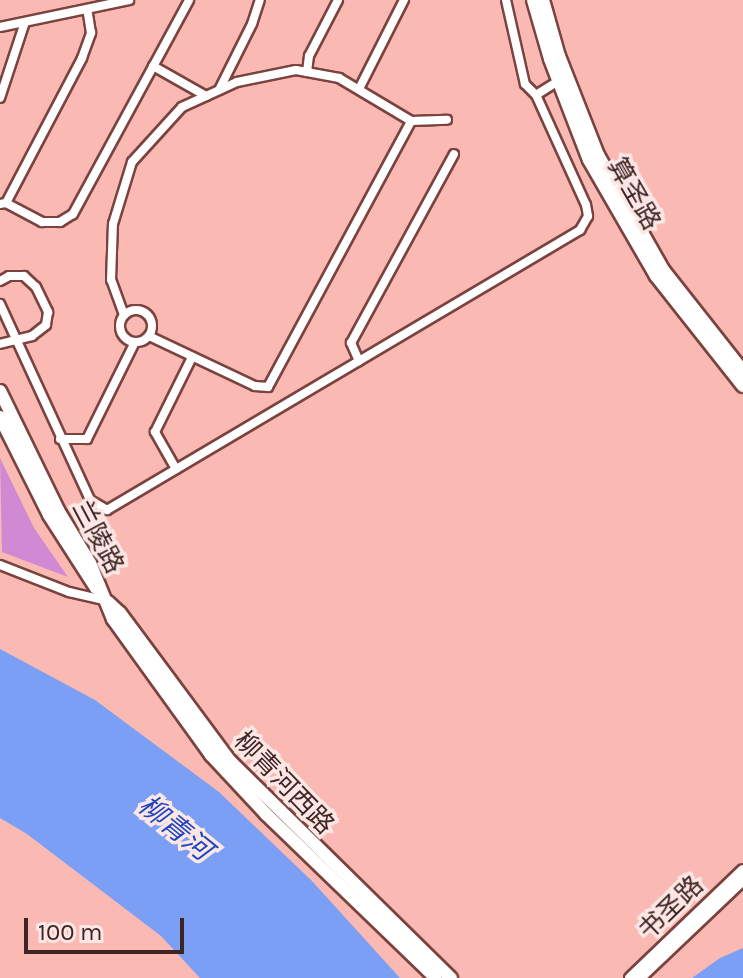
<!DOCTYPE html>
<meta charset="utf-8">
<style>
body{margin:0}
#map{position:relative;width:743px;height:978px;overflow:hidden;background:#fab9b3;font-family:Karla,"Noto Sans SC",sans-serif}
div>[style]{position:absolute}
[style*='--x']{left:calc(var(--x)*1px);top:calc(var(--y)*1px);width:calc(var(--w)*1px);rotate:calc(var(--a)*1deg)}
.green>*{inset:0;background:#d189d4}
.water>*{inset:0;background:#7a9ff4}
.roads{filter:drop-shadow(2px 0 #7a433f) drop-shadow(-2px 0 #7a433f) drop-shadow(0 2px #7a433f) drop-shadow(0 -2px #7a433f)}
.minor>*{height:8px;margin:-4px;padding:0 4px;transform-origin:4px;border-radius:4px;background:#fff}
.minor>.ring{margin:-4px;padding:0;box-sizing:content-box;background:none;border:8px solid #fff;border-radius:50%}
.tertiary>*{height:10px;margin:-5px;padding:0 5px;transform-origin:5px;border-radius:5px;background:#fff}
.secondary>*{height:12px;margin:-6px;padding:0 6px;transform-origin:6px;border-radius:6px;background:#fff}
span{translate:-50% -50%;white-space:nowrap;text-align:center;line-height:1.15;-webkit-text-stroke:7px #fce7e5;paint-order:stroke}
.street-label{font-size:26px;color:#3e2523}
.water-label{font-size:28px;color:#2046bf;font-style:italic}
.scale{position:absolute;left:24px;top:918px;width:160px;height:36px;box-sizing:border-box;border:4px solid #3e2523;border-top:0;padding-left:10px;font-size:24px;line-height:28px;white-space:nowrap;color:#3e2523;-webkit-text-stroke:6px #fce7e5;paint-order:stroke}
</style>
<div id="map">
<div class="green">
<i style="clip-path:polygon(0 458px,34px 528px,68px 577px,2px 552px)"></i>
</div>
<div class="water">
<i style="clip-path:polygon(0 649px,95px 700px,219px 792px,312px 881px,400px 978px,200px 978px,161px 936px,27px 834px,0 818px)"></i>
<i style="clip-path:polygon(743px 948px,743px 978px,692px 978px,720px 958px)"></i>
</div>
<div class="roads">
<div class="minor">
<i style="--x:506;--y:0;--w:86;--a:77.3"></i>
<i style="--x:525;--y:84;--w:16;--a:45"></i>
<i style="--x:0;--y:27;--w:132;--a:-11.8"></i>
<i style="--x:153;--y:66;--w:61;--a:29.5"></i>
<i style="--x:307;--y:72;--w:16;--a:-83"></i>
<i style="--x:309;--y:56;--w:63;--a:-62.6"></i>
<i style="--x:359;--y:89;--w:100;--a:-63.2"></i>
<i style="--x:219;--y:90;--w:74;--a:-63.4"></i>
<i style="--x:252;--y:24;--w:25;--a:-72"></i>
<i style="--x:0;--y:98;--w:80;--a:-71.8"></i>
<i style="--x:6;--y:203;--w:164;--a:-62.3"></i>
<i style="--x:82;--y:58;--w:27;--a:-70"></i>
<i style="--x:91;--y:33;--w:24;--a:-99"></i>
<i style="--x:0;--y:204;--w:6;--a:-9"></i>
<i style="--x:6;--y:203;--w:41;--a:27.8"></i>
<i style="--x:42;--y:222;--w:18;--a:0"></i>
<i style="--x:60;--y:222;--w:15;--a:-32"></i>
<i style="--x:73;--y:214;--w:243;--a:-61.5"></i>
<i style="--x:0;--y:281;--w:10;--a:-29"></i>
<i style="--x:9;--y:276;--w:15;--a:0"></i>
<i style="--x:24;--y:276;--w:16;--a:43"></i>
<i style="--x:36;--y:287;--w:28;--a:64"></i>
<i style="--x:48;--y:312;--w:13;--a:99"></i>
<i style="--x:46;--y:325;--w:18;--a:142"></i>
<i style="--x:32;--y:336;--w:33;--a:166"></i>
<i style="--x:0;--y:304;--w:216;--a:65.3"></i>
<i style="--x:90;--y:500;--w:20;--a:30"></i>
<i style="--x:107;--y:510;--w:550;--a:-30.62"></i>
<i style="--x:580;--y:230;--w:16;--a:-60"></i>
<i style="--x:588;--y:216;--w:11;--a:-100"></i>
<i style="--x:586;--y:205;--w:121;--a:-114.4"></i>
<i style="--x:536;--y:95;--w:26;--a:-32"></i>
<i class="ring" style="left:120px;top:310px;width:24px;height:24px"></i>
<i style="--x:124;--y:315;--w:37;--a:-110"></i>
<i style="--x:111;--y:280;--w:56;--a:-88"></i>
<i style="--x:113;--y:224;--w:65;--a:-73"></i>
<i style="--x:132;--y:162;--w:74;--a:-47.7"></i>
<i style="--x:182;--y:107;--w:60;--a:-24.4"></i>
<i style="--x:237;--y:82;--w:60;--a:-11.5"></i>
<i style="--x:296;--y:70;--w:44;--a:10.5"></i>
<i style="--x:339;--y:78;--w:84;--a:30.8"></i>
<i style="--x:411;--y:121;--w:36;--a:-2"></i>
<i style="--x:149;--y:336;--w:117;--a:25.3"></i>
<i style="--x:255;--y:386;--w:13;--a:4"></i>
<i style="--x:268;--y:387;--w:302;--a:-61.7"></i>
<i style="--x:359;--y:361;--w:20;--a:-114"></i>
<i style="--x:351;--y:343;--w:215;--a:-61.4"></i>
<i style="--x:60;--y:439;--w:27;--a:0"></i>
<i style="--x:87;--y:439;--w:108;--a:-63.7"></i>
<i style="--x:176;--y:469;--w:43;--a:-119.6"></i>
<i style="--x:155;--y:432;--w:84;--a:-63.7"></i>
<i style="--x:0;--y:565;--w:74;--a:21.4"></i>
<i style="--x:69;--y:592;--w:37;--a:13"></i>
</div>
<div class="tertiary">
<i style="--x:630;--y:978;--w:156;--a:-43.7"></i>
<i style="--x:640;--y:978;--w:142;--a:-43.6"></i>
</div>
<div class="secondary">
<i style="--x:533;--y:0;--w:61;--a:73.9"></i>
<i style="--x:550;--y:59;--w:108;--a:68.9"></i>
<i style="--x:589;--y:160;--w:134;--a:60"></i>
<i style="--x:656;--y:276;--w:140;--a:51.7"></i>
<i style="--x:543;--y:0;--w:58;--a:74.1"></i>
<i style="--x:559;--y:56;--w:106;--a:68.5"></i>
<i style="--x:598;--y:155;--w:133;--a:60.4"></i>
<i style="--x:664;--y:271;--w:127;--a:51.7"></i>
<i style="--x:0;--y:391;--w:132;--a:64"></i>
<i style="--x:58;--y:510;--w:62;--a:58.9"></i>
<i style="--x:90;--y:563;--w:61;--a:67.7"></i>
<i style="--x:113;--y:619;--w:168;--a:54.2"></i>
<i style="--x:211;--y:755;--w:81;--a:47"></i>
<i style="--x:266;--y:814;--w:236;--a:44"></i>
<i style="--x:0;--y:417;--w:110;--a:63.4"></i>
<i style="--x:49;--y:515;--w:87;--a:57.2"></i>
<i style="--x:108;--y:602;--w:16;--a:43"></i>
<i style="--x:120;--y:613;--w:184;--a:53.4"></i>
<i style="--x:230;--y:761;--w:310;--a:44.5"></i>
</div>
</div>
<div class="street-label">
<span style="left:634px;top:194px;rotate:60deg">算圣路</span>
<span style="left:98px;top:537px;rotate:62deg">兰陵路</span>
<span style="left:284px;top:783px;rotate:46deg">柳青河西路</span>
<span style="left:671px;top:908px;rotate:-44deg">书圣路</span>
</div>
<div class="water-label">
<span style="left:175px;top:828px;rotate:39deg">柳青河</span>
</div>
<div class="scale">100 m</div>
</div>
